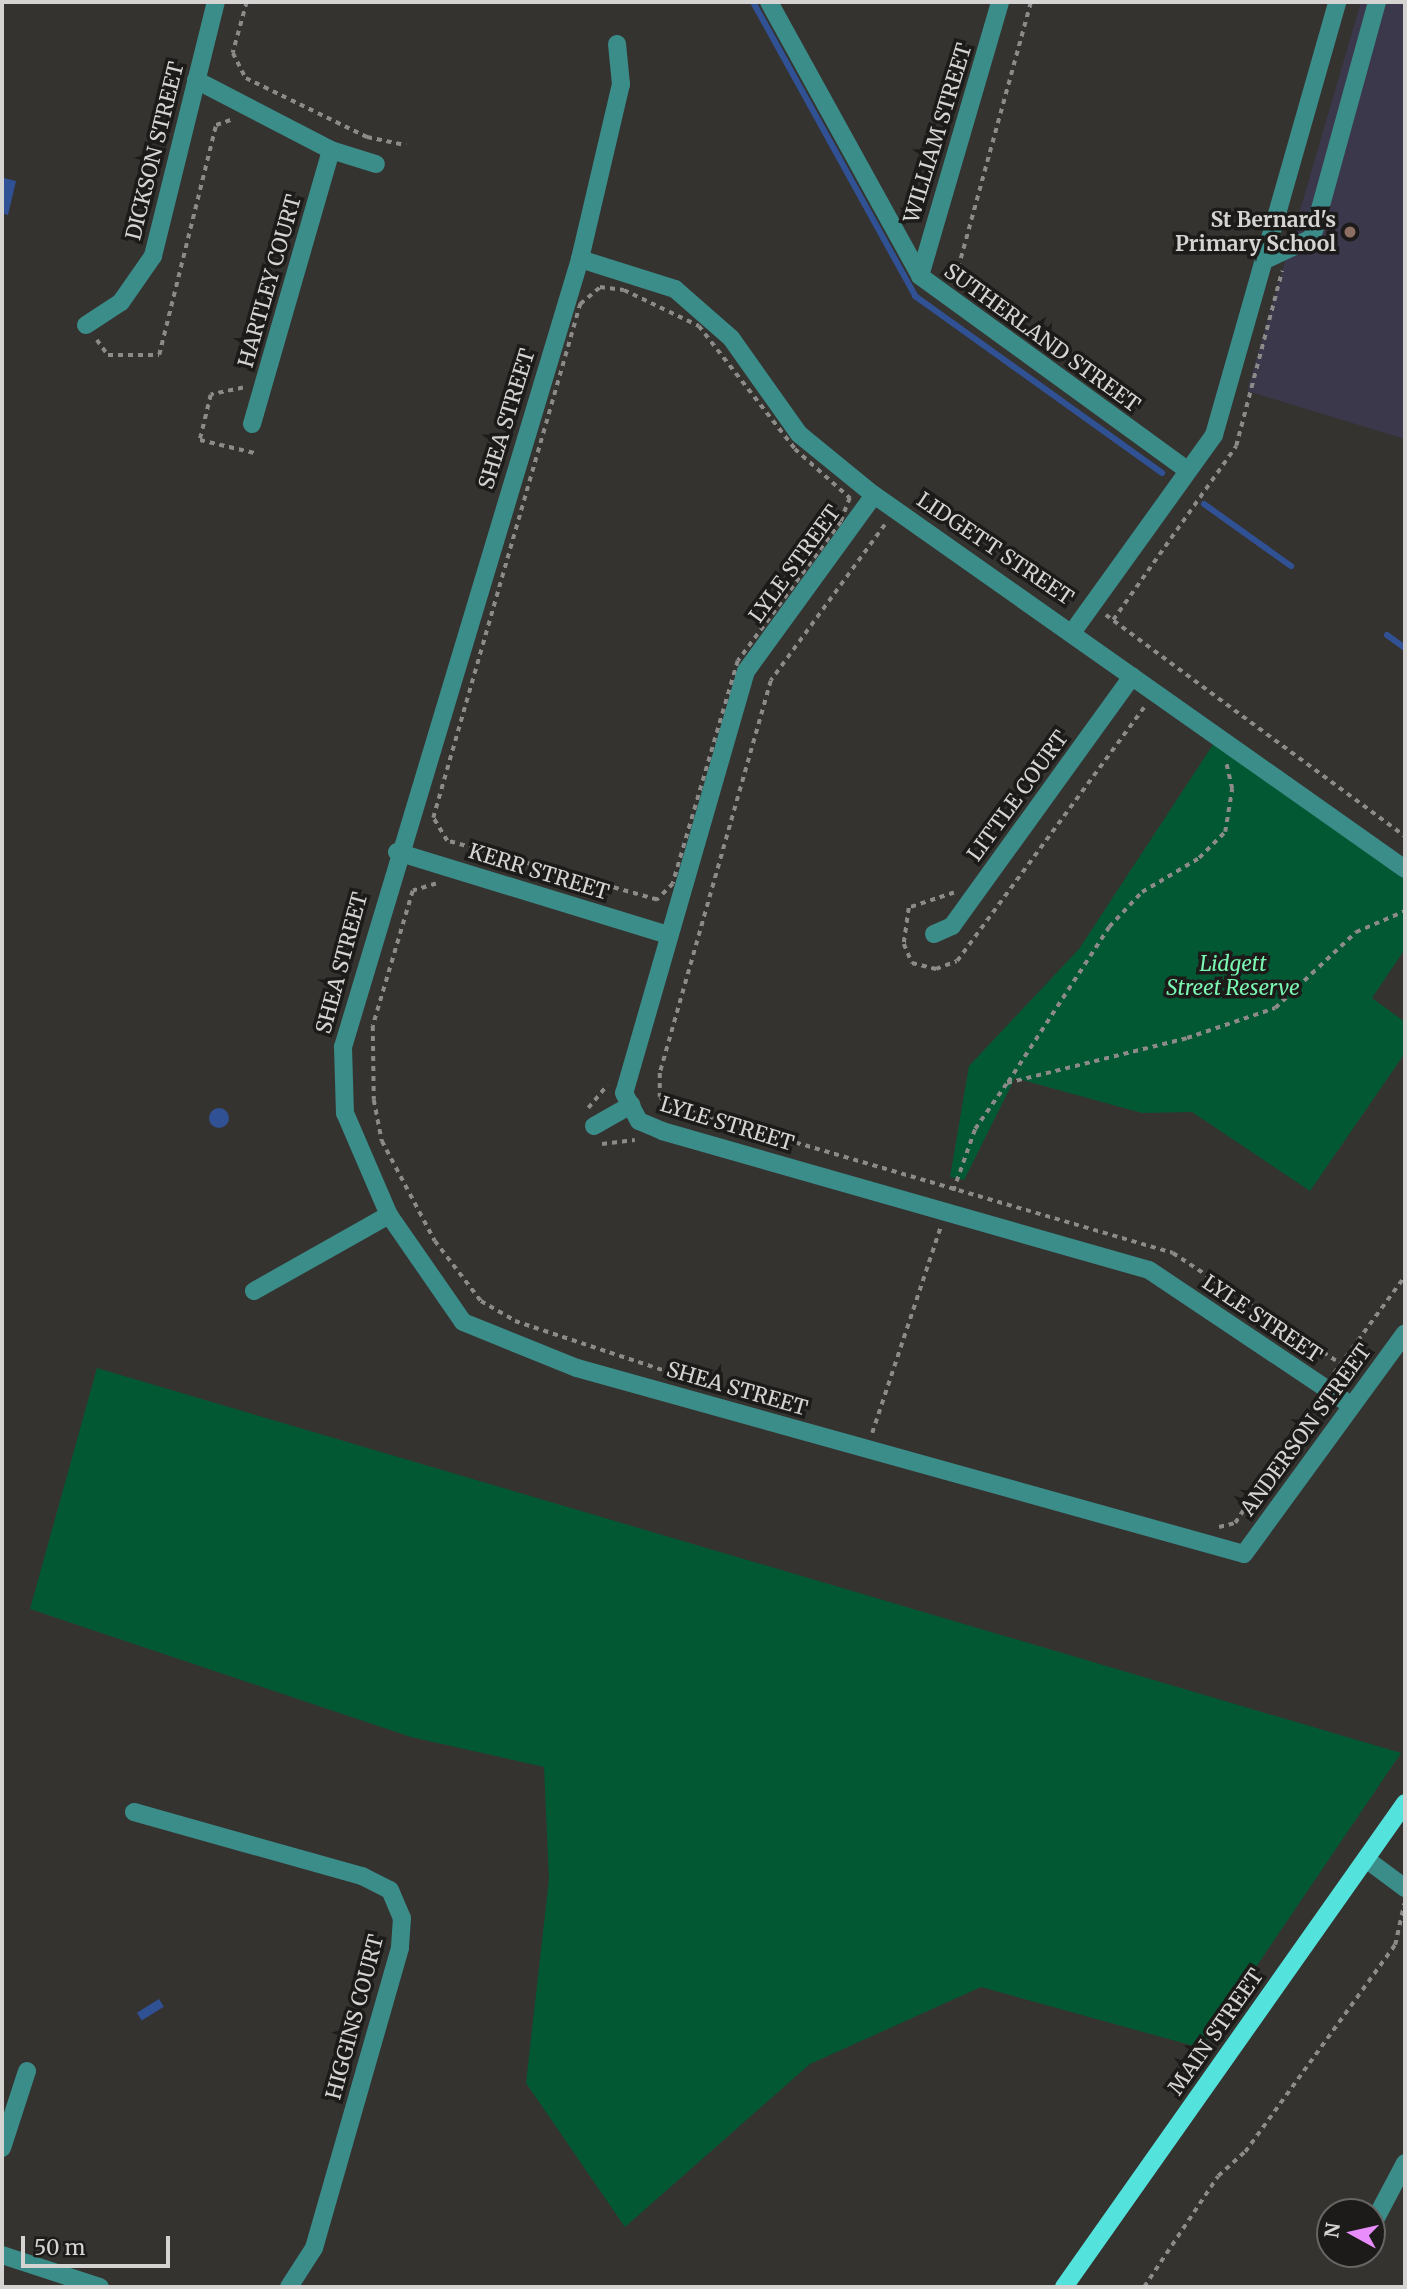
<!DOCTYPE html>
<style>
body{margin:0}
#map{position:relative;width:1407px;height:2289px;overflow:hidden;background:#353330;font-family:Merriweather,serif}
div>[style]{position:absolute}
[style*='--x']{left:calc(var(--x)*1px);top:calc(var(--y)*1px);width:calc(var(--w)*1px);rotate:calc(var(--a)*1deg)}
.education>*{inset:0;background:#3a384a}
.green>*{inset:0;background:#035834}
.water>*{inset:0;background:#315195;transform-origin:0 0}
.round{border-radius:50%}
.stream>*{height:6px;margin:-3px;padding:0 3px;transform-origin:3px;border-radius:3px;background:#315195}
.path>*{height:3.5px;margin-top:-1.75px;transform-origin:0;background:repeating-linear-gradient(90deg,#8d8b89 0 5px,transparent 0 10px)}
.minor>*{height:18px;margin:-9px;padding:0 9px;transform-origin:9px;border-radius:9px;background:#3b8d8a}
.major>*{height:18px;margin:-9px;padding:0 9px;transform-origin:9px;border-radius:9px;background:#54e2dc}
.dots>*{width:19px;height:19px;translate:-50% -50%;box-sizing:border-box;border:4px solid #1c1b19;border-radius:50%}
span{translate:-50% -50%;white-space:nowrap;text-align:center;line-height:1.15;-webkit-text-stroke:7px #1c1b19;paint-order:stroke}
.street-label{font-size:21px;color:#d5d4d2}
.poi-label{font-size:21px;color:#d5d4d2;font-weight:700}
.right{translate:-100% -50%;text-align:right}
.park-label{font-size:21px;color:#7af6b2;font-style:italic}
.frame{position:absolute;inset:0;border:4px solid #d5d4d2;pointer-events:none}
.north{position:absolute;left:1316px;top:2198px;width:70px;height:70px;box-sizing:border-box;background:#1c1b19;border:2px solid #666563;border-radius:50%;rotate:278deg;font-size:19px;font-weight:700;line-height:28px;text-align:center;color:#d5d4d2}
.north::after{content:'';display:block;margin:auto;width:24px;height:32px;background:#e98dfd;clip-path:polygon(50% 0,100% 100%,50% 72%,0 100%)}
.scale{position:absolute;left:21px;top:2236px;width:149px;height:32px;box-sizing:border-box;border:4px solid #d5d4d2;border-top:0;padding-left:9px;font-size:21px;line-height:24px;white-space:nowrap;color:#d5d4d2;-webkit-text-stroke:5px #1c1b19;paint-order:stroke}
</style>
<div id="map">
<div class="education">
<i style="clip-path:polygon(1361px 2px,1405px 2px,1405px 439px,1247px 391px)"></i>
</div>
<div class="green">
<i style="clip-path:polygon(1218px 737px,1405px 869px,1405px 949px,1372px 998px,1405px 1022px,1405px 1053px,1310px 1191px,1192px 1112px,1142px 1113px,1015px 1078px,964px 1180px,950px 1177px,969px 1066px,1079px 949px)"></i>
<i style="clip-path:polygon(97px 1368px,107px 1371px,1401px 1753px,1201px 2048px,981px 1987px,810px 2064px,625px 2227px,526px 2083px,549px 1879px,544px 1767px,411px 1737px,30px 1609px)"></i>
</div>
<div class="water">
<i style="clip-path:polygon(4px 178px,16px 181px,8px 215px,2px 213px)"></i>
<i class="round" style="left:209px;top:1108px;width:20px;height:20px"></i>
<i style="left:159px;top:1999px;width:9px;height:26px;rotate:58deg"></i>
</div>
<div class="stream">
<i style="--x:753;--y:2;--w:336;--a:61.1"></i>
<i style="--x:915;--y:296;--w:304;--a:35.6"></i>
<i style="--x:1204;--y:504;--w:107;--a:35.5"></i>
<i style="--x:1387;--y:635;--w:22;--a:36"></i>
</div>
<div class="path">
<i style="--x:247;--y:2;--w:53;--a:105.4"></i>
<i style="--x:233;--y:53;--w:28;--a:63"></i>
<i style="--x:246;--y:78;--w:135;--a:26"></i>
<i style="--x:367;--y:137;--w:40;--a:12"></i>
<i style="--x:958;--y:268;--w:276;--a:-74.7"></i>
<i style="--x:600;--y:287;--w:24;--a:7"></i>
<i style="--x:624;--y:290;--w:83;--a:25.6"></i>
<i style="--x:699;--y:326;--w:156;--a:52"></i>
<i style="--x:795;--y:449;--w:74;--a:41.7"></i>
<i style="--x:850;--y:498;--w:26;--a:111"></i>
<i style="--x:841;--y:522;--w:173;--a:126.5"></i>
<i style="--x:738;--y:661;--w:232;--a:106.3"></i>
<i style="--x:673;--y:884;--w:23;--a:135"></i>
<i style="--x:657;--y:900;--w:218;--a:-164.3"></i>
<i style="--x:447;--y:841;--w:27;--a:-121"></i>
<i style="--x:433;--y:818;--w:535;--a:-74.04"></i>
<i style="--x:580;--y:304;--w:26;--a:-40"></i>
<i style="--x:97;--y:340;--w:19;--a:54"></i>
<i style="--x:108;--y:355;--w:51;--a:0"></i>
<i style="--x:159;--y:355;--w:237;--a:-76.1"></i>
<i style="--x:216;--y:125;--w:18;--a:-19"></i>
<i style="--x:243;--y:388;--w:33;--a:168"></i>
<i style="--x:211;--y:395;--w:46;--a:103.7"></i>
<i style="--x:200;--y:440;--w:56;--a:13.5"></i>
<i style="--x:885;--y:525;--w:193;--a:126.2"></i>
<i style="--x:771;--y:681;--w:407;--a:105.8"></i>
<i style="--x:660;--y:1073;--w:24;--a:90"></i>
<i style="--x:660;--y:1097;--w:14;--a:39"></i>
<i style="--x:671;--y:1106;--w:523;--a:16.32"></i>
<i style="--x:1173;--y:1253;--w:200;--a:33.4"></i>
<i style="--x:1106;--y:615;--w:372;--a:36.5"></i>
<i style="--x:1113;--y:620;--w:213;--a:-54.7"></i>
<i style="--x:1236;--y:446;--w:181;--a:-75.3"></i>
<i style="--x:436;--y:884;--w:24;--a:163"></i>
<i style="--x:413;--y:891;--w:141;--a:106.5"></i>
<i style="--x:373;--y:1026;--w:74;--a:89.2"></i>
<i style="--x:374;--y:1100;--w:42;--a:79"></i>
<i style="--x:382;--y:1141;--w:113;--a:62.1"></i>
<i style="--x:435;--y:1241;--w:76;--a:52.5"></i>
<i style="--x:481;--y:1301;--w:39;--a:30"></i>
<i style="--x:515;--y:1321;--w:171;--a:18.4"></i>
<i style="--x:954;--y:893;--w:47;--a:161.6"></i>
<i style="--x:909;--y:908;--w:36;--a:98"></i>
<i style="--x:904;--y:944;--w:21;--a:67"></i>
<i style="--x:912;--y:963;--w:25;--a:14"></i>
<i style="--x:936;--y:969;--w:22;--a:-21"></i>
<i style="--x:957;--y:961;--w:315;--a:-53.6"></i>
<i style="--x:1008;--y:1082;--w:185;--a:-56.9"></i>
<i style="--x:1109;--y:927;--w:48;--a:-46.7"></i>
<i style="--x:1142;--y:892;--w:66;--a:-30.8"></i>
<i style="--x:1199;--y:858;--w:37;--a:-45"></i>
<i style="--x:1225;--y:832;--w:44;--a:-80.8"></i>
<i style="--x:1232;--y:789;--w:26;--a:-103"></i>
<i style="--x:588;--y:1108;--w:30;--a:-50"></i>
<i style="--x:602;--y:1144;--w:33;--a:-7"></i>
<i style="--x:953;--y:1191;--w:66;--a:-70.5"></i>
<i style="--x:975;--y:1129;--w:56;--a:-55.2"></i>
<i style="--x:1007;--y:1083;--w:186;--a:-14"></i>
<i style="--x:1187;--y:1038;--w:93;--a:-18.8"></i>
<i style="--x:1275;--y:1008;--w:111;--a:-43.2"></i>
<i style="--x:1356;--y:932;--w:53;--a:-23.2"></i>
<i style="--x:1334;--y:1373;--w:120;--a:-53.8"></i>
<i style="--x:872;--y:1433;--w:216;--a:-71.6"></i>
<i style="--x:1219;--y:1527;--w:16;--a:-14"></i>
<i style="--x:1235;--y:1523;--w:144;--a:-56.6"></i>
<i style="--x:1144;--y:2287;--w:133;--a:-56.3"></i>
<i style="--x:1218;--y:2176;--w:36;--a:-42"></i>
<i style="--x:1245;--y:2152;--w:256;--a:-54.1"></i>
<i style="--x:1395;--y:1945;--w:42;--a:-77.6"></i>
</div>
<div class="minor">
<i style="--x:769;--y:2;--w:313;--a:61.1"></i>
<i style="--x:920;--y:276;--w:331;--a:36"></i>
<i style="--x:617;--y:44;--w:40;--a:84.3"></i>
<i style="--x:621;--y:84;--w:180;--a:103.2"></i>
<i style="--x:580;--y:259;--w:823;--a:106.74"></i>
<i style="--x:343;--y:1047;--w:66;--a:88.3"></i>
<i style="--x:345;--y:1113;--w:111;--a:66.7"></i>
<i style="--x:389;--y:1215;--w:130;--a:55.3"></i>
<i style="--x:463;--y:1322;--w:123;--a:22"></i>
<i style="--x:577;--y:1368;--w:692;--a:15.58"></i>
<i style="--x:1244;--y:1554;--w:273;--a:-53.9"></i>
<i style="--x:196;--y:80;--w:152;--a:27.4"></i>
<i style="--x:331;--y:150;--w:47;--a:17.3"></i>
<i style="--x:580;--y:259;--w:100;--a:17.5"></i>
<i style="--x:675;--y:289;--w:74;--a:41.2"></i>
<i style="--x:731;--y:338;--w:118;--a:54.7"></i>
<i style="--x:799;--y:434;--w:92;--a:39.2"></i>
<i style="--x:870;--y:492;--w:654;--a:35.17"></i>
<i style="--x:1267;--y:259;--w:50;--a:-25"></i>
<i style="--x:1312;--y:238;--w:245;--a:-74.6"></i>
<i style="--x:920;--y:276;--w:285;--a:-73.7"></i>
<i style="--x:86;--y:325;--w:42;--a:-33.3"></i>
<i style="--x:121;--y:302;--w:56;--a:-55.2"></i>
<i style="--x:153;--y:256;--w:262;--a:-76.1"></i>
<i style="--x:252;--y:424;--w:285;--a:-73.9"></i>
<i style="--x:874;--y:495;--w:218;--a:126"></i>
<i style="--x:746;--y:671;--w:439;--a:106.1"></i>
<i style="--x:624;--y:1093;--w:32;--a:62"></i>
<i style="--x:639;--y:1121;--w:25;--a:23"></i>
<i style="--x:662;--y:1131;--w:506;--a:15.93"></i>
<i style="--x:1149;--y:1270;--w:244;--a:33.8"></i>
<i style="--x:1074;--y:630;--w:240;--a:-54.3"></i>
<i style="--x:1214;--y:435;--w:450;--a:-74.1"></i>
<i style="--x:397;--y:852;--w:284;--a:17"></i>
<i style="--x:934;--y:934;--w:20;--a:-24"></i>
<i style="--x:952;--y:926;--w:308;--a:-54.2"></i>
<i style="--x:594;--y:1126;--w:43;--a:-29.6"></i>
<i style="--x:254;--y:1291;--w:155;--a:-29.4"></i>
<i style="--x:134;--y:1812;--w:237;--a:15.7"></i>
<i style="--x:362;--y:1876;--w:31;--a:27"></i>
<i style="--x:390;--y:1890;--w:30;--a:67"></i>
<i style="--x:402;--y:1918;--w:30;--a:94"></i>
<i style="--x:400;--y:1948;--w:312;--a:106"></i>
<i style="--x:314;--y:2248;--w:46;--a:122.7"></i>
<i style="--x:1366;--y:1859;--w:49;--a:36.6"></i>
<i style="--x:2;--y:2148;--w:81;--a:-72"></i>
<i style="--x:1376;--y:2218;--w:62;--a:-62.2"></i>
<i style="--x:2;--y:2255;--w:103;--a:18.1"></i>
</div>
<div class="major">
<i style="--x:1064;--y:2287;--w:592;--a:-54.83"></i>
</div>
<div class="dots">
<i style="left:1350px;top:232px;background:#8d6e63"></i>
</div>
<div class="street-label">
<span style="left:938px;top:133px;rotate:-73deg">WILLIAM STREET</span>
<span style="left:155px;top:151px;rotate:-76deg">DICKSON STREET</span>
<span style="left:270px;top:281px;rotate:-74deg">HARTLEY COURT</span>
<span style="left:1042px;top:338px;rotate:36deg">SUTHERLAND STREET</span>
<span style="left:507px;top:419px;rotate:-73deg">SHEA STREET</span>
<span style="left:995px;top:549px;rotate:34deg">LIDGETT STREET</span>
<span style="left:795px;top:564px;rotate:-54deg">LYLE STREET</span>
<span style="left:1018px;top:796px;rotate:-54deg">LITTLE COURT</span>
<span style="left:539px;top:872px;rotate:17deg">KERR STREET</span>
<span style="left:342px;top:963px;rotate:-75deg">SHEA STREET</span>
<span style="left:727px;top:1124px;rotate:17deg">LYLE STREET</span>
<span style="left:1262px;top:1319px;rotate:34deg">LYLE STREET</span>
<span style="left:737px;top:1389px;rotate:16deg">SHEA STREET</span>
<span style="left:1306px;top:1430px;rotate:-54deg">ANDERSON STREET</span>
<span style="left:355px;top:2017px;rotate:-75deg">HIGGINS COURT</span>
<span style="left:1216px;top:2032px;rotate:-55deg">MAIN STREET</span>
</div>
<div class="poi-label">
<span class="right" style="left:1336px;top:232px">St Bernard's<br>Primary School</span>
</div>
<div class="park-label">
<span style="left:1233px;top:976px">Lidgett<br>Street Reserve</span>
</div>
<div class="frame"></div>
<div class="north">N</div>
<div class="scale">50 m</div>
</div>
